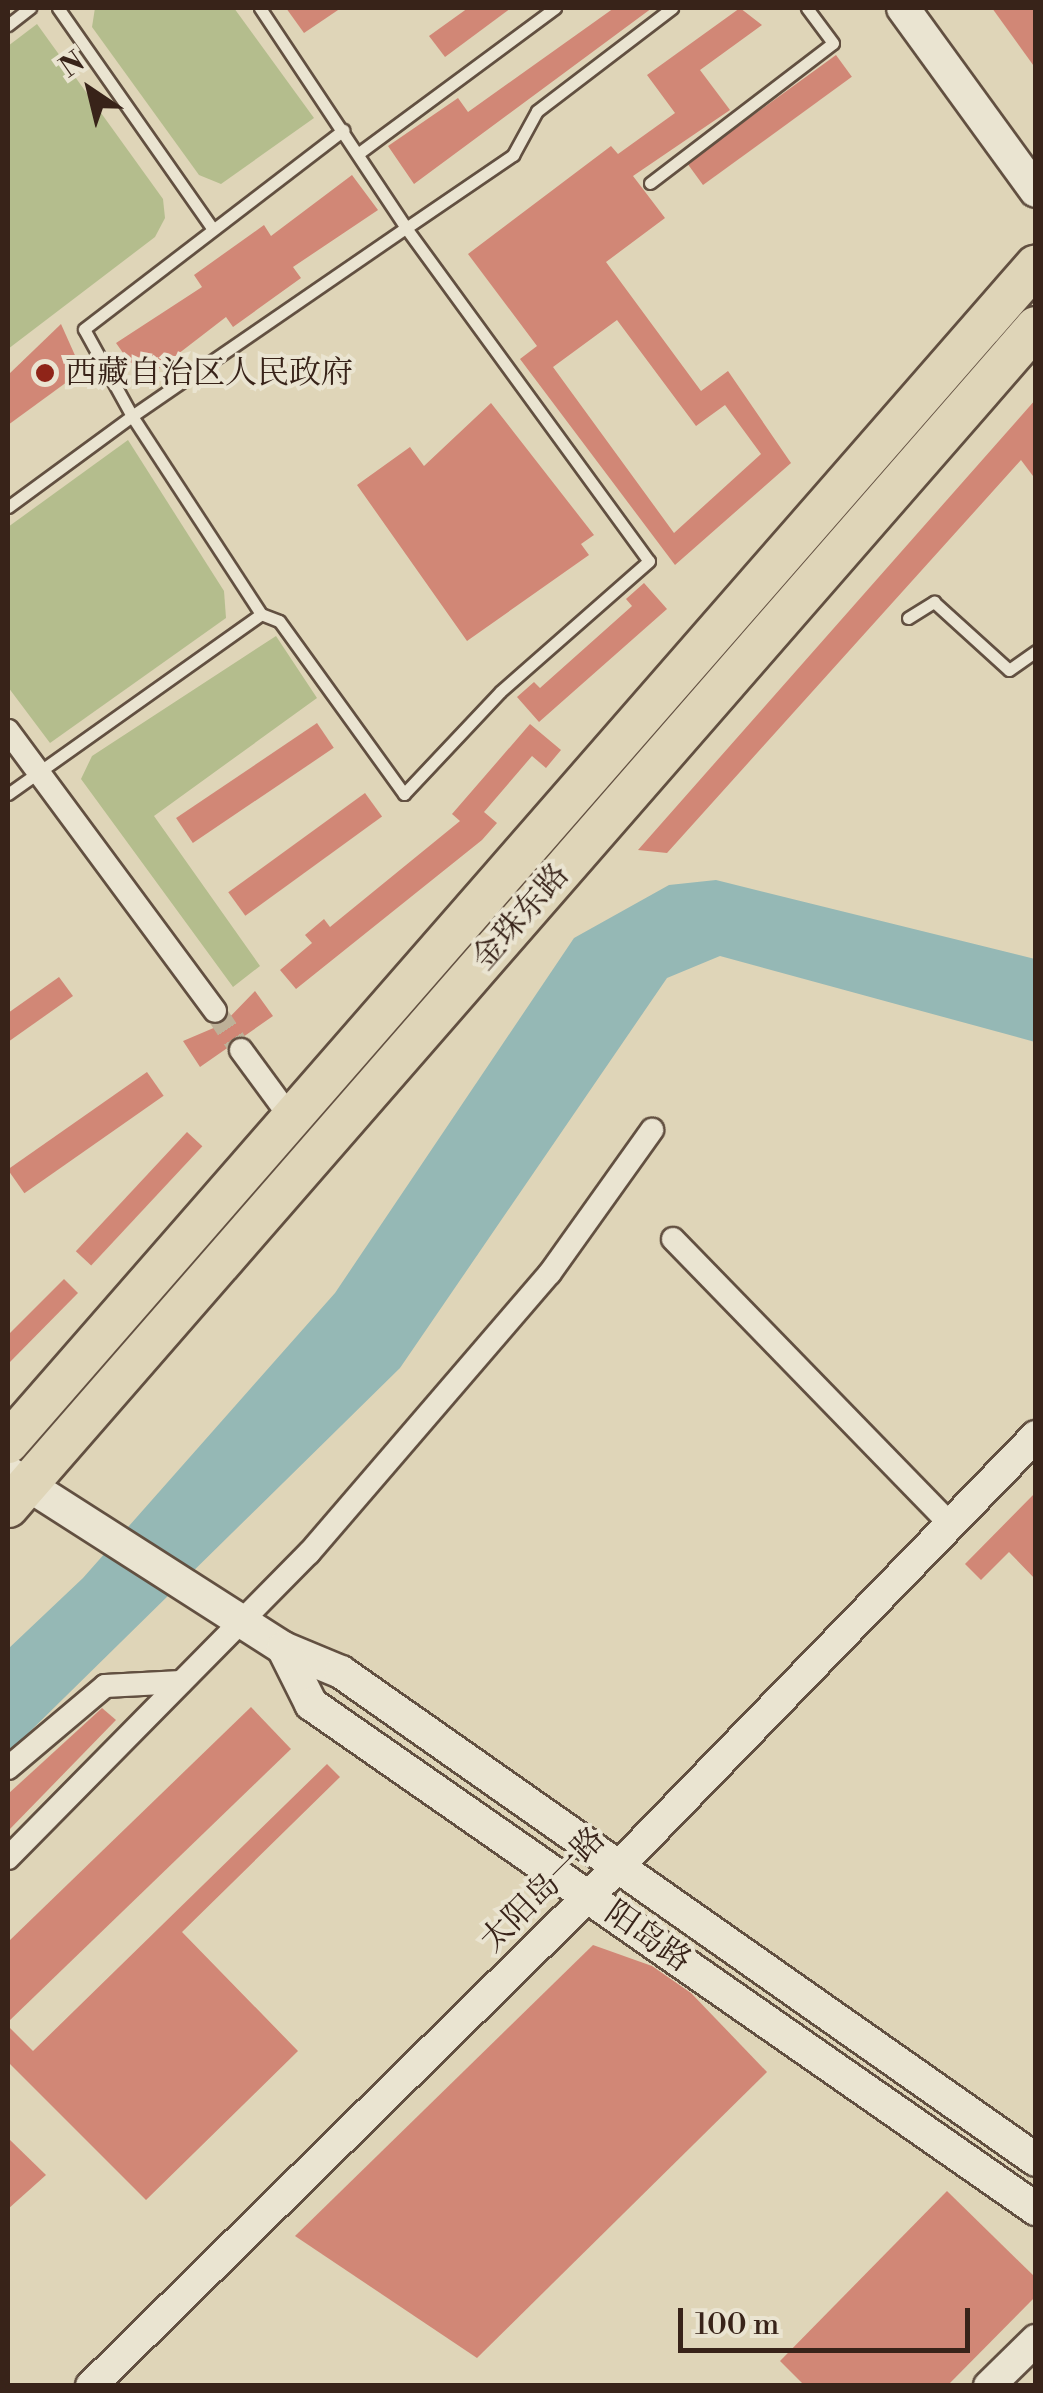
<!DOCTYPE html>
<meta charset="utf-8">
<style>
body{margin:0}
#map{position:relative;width:1043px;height:2393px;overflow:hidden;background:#dfd5b8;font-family:"Libre Bodoni","Noto Serif SC",serif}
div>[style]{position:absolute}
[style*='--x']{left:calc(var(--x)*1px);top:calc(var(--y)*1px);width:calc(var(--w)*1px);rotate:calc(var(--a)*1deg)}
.green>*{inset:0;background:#b4bd8d}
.water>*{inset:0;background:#95b8b5}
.building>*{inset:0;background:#d18776;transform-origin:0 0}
.minor-tunnel>*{height:22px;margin-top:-11px;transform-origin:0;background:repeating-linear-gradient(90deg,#beb198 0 22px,transparent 0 33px)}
.roads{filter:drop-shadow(2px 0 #625041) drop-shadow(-2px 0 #625041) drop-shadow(0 2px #625041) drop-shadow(0 -2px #625041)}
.service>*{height:11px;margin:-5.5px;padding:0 5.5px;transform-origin:5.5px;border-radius:5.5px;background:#eae4d1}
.minor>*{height:22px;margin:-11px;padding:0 11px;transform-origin:11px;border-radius:11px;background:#eae4d1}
.tertiary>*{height:30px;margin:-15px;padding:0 15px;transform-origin:15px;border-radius:15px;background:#eae4d1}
.secondary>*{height:32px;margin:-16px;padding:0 16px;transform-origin:16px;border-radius:16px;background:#eae4d1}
.trunk>*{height:40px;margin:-20px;padding:0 20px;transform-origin:20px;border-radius:20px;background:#dfd5b8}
.dots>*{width:28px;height:28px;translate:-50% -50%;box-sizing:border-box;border:5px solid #eae4d1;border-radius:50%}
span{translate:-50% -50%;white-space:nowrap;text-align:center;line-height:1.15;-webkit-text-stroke:8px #eae4d1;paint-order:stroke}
.poi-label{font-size:32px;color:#382319}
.left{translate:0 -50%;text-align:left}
.street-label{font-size:32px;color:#382319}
.frame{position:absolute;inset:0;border:10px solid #382319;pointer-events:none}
.north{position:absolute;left:40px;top:40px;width:100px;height:100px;-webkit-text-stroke:8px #eae4d1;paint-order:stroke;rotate:325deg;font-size:28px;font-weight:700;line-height:40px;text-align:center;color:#382319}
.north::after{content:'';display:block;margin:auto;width:35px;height:45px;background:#382319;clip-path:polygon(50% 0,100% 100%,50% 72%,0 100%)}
.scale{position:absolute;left:678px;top:2308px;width:292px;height:45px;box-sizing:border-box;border:5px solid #382319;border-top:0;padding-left:12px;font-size:30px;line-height:35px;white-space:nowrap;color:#382319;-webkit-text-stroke:8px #eae4d1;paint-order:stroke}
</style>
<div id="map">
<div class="green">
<i style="clip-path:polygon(95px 8px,234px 8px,314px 118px,221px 184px,199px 175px,92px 27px)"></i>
<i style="clip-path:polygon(37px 24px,163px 199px,165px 218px,155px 237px,8px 349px,8px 46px)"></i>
<i style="clip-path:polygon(128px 440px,224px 591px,226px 618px,50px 743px,8px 687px,8px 527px)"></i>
<i style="clip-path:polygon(276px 636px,317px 698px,154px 816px,260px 966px,233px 987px,81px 779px,92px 756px)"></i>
</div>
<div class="water">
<i style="clip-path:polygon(716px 880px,1035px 959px,1035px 1042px,720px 956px,667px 978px,400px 1368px,8px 1753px,8px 1649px,83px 1578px,335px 1293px,574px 938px,669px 885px)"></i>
</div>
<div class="building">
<i style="clip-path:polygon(286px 8px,341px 8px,304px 33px)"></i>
<i style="clip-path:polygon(468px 8px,511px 8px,445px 57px,429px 36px)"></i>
<i style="clip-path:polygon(614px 8px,652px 8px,414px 184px,388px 146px,458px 98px,468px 112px)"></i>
<i style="clip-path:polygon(evenodd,740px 8px,762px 25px,700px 70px,730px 110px,633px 176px,665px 218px,606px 262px,701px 391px,728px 371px,791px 463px,675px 565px,520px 359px,537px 346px,468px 254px,611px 146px,618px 154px,675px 113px,647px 75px,740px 8px,617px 320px,696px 426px,725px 405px,761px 454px,674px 533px,553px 367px,617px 320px)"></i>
<i style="clip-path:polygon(992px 8px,1036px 8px,1036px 69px)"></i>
<i style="left:836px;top:55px;width:27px;height:184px;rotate:54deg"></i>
<i style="clip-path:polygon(352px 175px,378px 210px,293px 267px,301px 278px,233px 327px,226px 317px,143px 381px,116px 343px,202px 287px,194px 275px,264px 225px,271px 236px)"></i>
<i style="clip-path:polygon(61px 324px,82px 371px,8px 425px,8px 375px)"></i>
<i style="clip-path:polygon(1036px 399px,1036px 480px,1021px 460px,667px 853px,638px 850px)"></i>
<i style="clip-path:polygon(491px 403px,594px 535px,581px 544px,589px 555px,467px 641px,357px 485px,410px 447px,424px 466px)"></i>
<i style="clip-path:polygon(644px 583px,667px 609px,539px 722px,517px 697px,534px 682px,540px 688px,632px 606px,626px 599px)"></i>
<i style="left:317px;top:723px;width:30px;height:170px;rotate:56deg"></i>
<i style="clip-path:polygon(530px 724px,561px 750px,546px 768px,532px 756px,484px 812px,497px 823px,482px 840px,296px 989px,280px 970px,312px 943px,305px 935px,324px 919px,330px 927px,460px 821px,452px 814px)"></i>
<i style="left:365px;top:793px;width:29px;height:169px;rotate:54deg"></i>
<i style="clip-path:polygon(59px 977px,73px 996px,8px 1042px,8px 1013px)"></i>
<i style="clip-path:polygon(255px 991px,273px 1016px,200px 1067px,183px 1041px,223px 1024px)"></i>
<i style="left:147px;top:1072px;width:29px;height:170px;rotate:55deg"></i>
<i style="left:187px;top:1132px;width:21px;height:163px;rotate:43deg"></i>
<i style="clip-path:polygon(64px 1279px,78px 1293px,8px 1364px,8px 1335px)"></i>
<i style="clip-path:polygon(1036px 1492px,1036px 1580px,1009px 1552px,981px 1580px,965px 1564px)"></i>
<i style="clip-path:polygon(251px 1707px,291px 1749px,8px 2022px,8px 1942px)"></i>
<i style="clip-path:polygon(102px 1708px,116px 1720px,8px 1831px,8px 1794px)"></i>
<i style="clip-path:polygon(327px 1764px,340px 1777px,182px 1932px,298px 2051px,146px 2200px,8px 2062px,8px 2026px,33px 2051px)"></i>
<i style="clip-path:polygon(593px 1945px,652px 1966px,691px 1993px,767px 2072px,477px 2358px,295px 2236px)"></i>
<i style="clip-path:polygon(8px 2138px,46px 2175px,8px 2209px)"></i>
<i style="clip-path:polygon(947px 2191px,1036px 2278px,1036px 2296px,947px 2386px,805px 2386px,780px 2361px)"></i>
</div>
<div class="minor-tunnel">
<i style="--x:215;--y:1011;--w:47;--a:56.3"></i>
</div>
<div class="roads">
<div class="service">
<i style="--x:58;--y:8;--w:270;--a:55"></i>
<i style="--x:260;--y:8;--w:264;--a:56.4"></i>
<i style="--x:406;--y:228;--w:130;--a:-34.3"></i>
<i style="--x:513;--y:155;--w:50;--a:-61.4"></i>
<i style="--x:537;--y:111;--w:170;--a:-37.3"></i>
<i style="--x:8;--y:25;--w:28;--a:-38"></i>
<i style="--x:359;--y:153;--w:244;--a:-36.5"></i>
<i style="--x:650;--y:183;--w:230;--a:-37.4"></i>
<i style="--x:833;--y:43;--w:44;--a:-126.6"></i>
<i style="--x:8;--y:507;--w:154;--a:-36.3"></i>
<i style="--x:132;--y:416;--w:99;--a:-118.9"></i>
<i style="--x:84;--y:329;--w:327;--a:-37.5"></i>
<i style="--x:908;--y:618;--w:31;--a:-32"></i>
<i style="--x:934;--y:602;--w:101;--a:42.2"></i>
<i style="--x:1009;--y:670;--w:33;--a:-35"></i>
<i style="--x:8;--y:794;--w:310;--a:-35.4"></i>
<i style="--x:261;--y:614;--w:236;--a:-123.1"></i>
<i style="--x:132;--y:416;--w:332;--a:-34.5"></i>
<i style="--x:406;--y:228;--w:412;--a:53.9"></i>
<i style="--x:649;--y:561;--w:198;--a:138.7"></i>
<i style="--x:500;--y:692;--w:140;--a:133.3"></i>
<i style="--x:404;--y:794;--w:213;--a:-125.8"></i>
<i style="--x:279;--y:621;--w:19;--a:-159"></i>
</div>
<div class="minor">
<i style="--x:8;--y:731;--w:348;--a:53.5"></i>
<i style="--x:241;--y:1050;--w:79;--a:53.7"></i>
<i style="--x:673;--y:1239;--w:397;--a:45.8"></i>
<i style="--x:8;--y:1768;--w:127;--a:-40.2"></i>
<i style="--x:105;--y:1686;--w:76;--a:-3"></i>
<i style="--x:8;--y:1858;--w:429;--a:-45.4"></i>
<i style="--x:309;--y:1553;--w:369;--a:-49.3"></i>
<i style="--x:550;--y:1273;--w:176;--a:-54.5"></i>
</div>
<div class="tertiary">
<i style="--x:91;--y:2386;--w:741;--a:-44.56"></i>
<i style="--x:619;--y:1866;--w:599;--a:-45.88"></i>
<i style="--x:989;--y:2386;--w:66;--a:-44.4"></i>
</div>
<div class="secondary">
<i style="--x:903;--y:8;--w:226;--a:54"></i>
<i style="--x:8;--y:1472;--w:326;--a:32.6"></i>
<i style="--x:283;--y:1648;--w:63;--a:22.5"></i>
<i style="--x:341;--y:1672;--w:849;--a:35.07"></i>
<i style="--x:283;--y:1648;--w:63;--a:63.4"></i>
<i style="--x:311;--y:1704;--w:884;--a:34.86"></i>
</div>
<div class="trunk">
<i style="--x:8;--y:1443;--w:1563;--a:-48.89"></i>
<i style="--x:8;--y:1507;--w:1565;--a:-48.94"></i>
</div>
</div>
<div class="dots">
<i style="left:45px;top:373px;background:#8f2418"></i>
</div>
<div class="poi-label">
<span class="left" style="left:65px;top:373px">西藏自治区人民政府</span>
</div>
<div class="street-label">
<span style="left:521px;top:917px;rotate:-49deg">金珠东路</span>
<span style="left:543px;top:1890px;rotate:-45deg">太阳岛一路</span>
<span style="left:648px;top:1937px;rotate:35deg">阳岛路</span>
</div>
<div class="frame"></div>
<div class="north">N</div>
<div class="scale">100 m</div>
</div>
